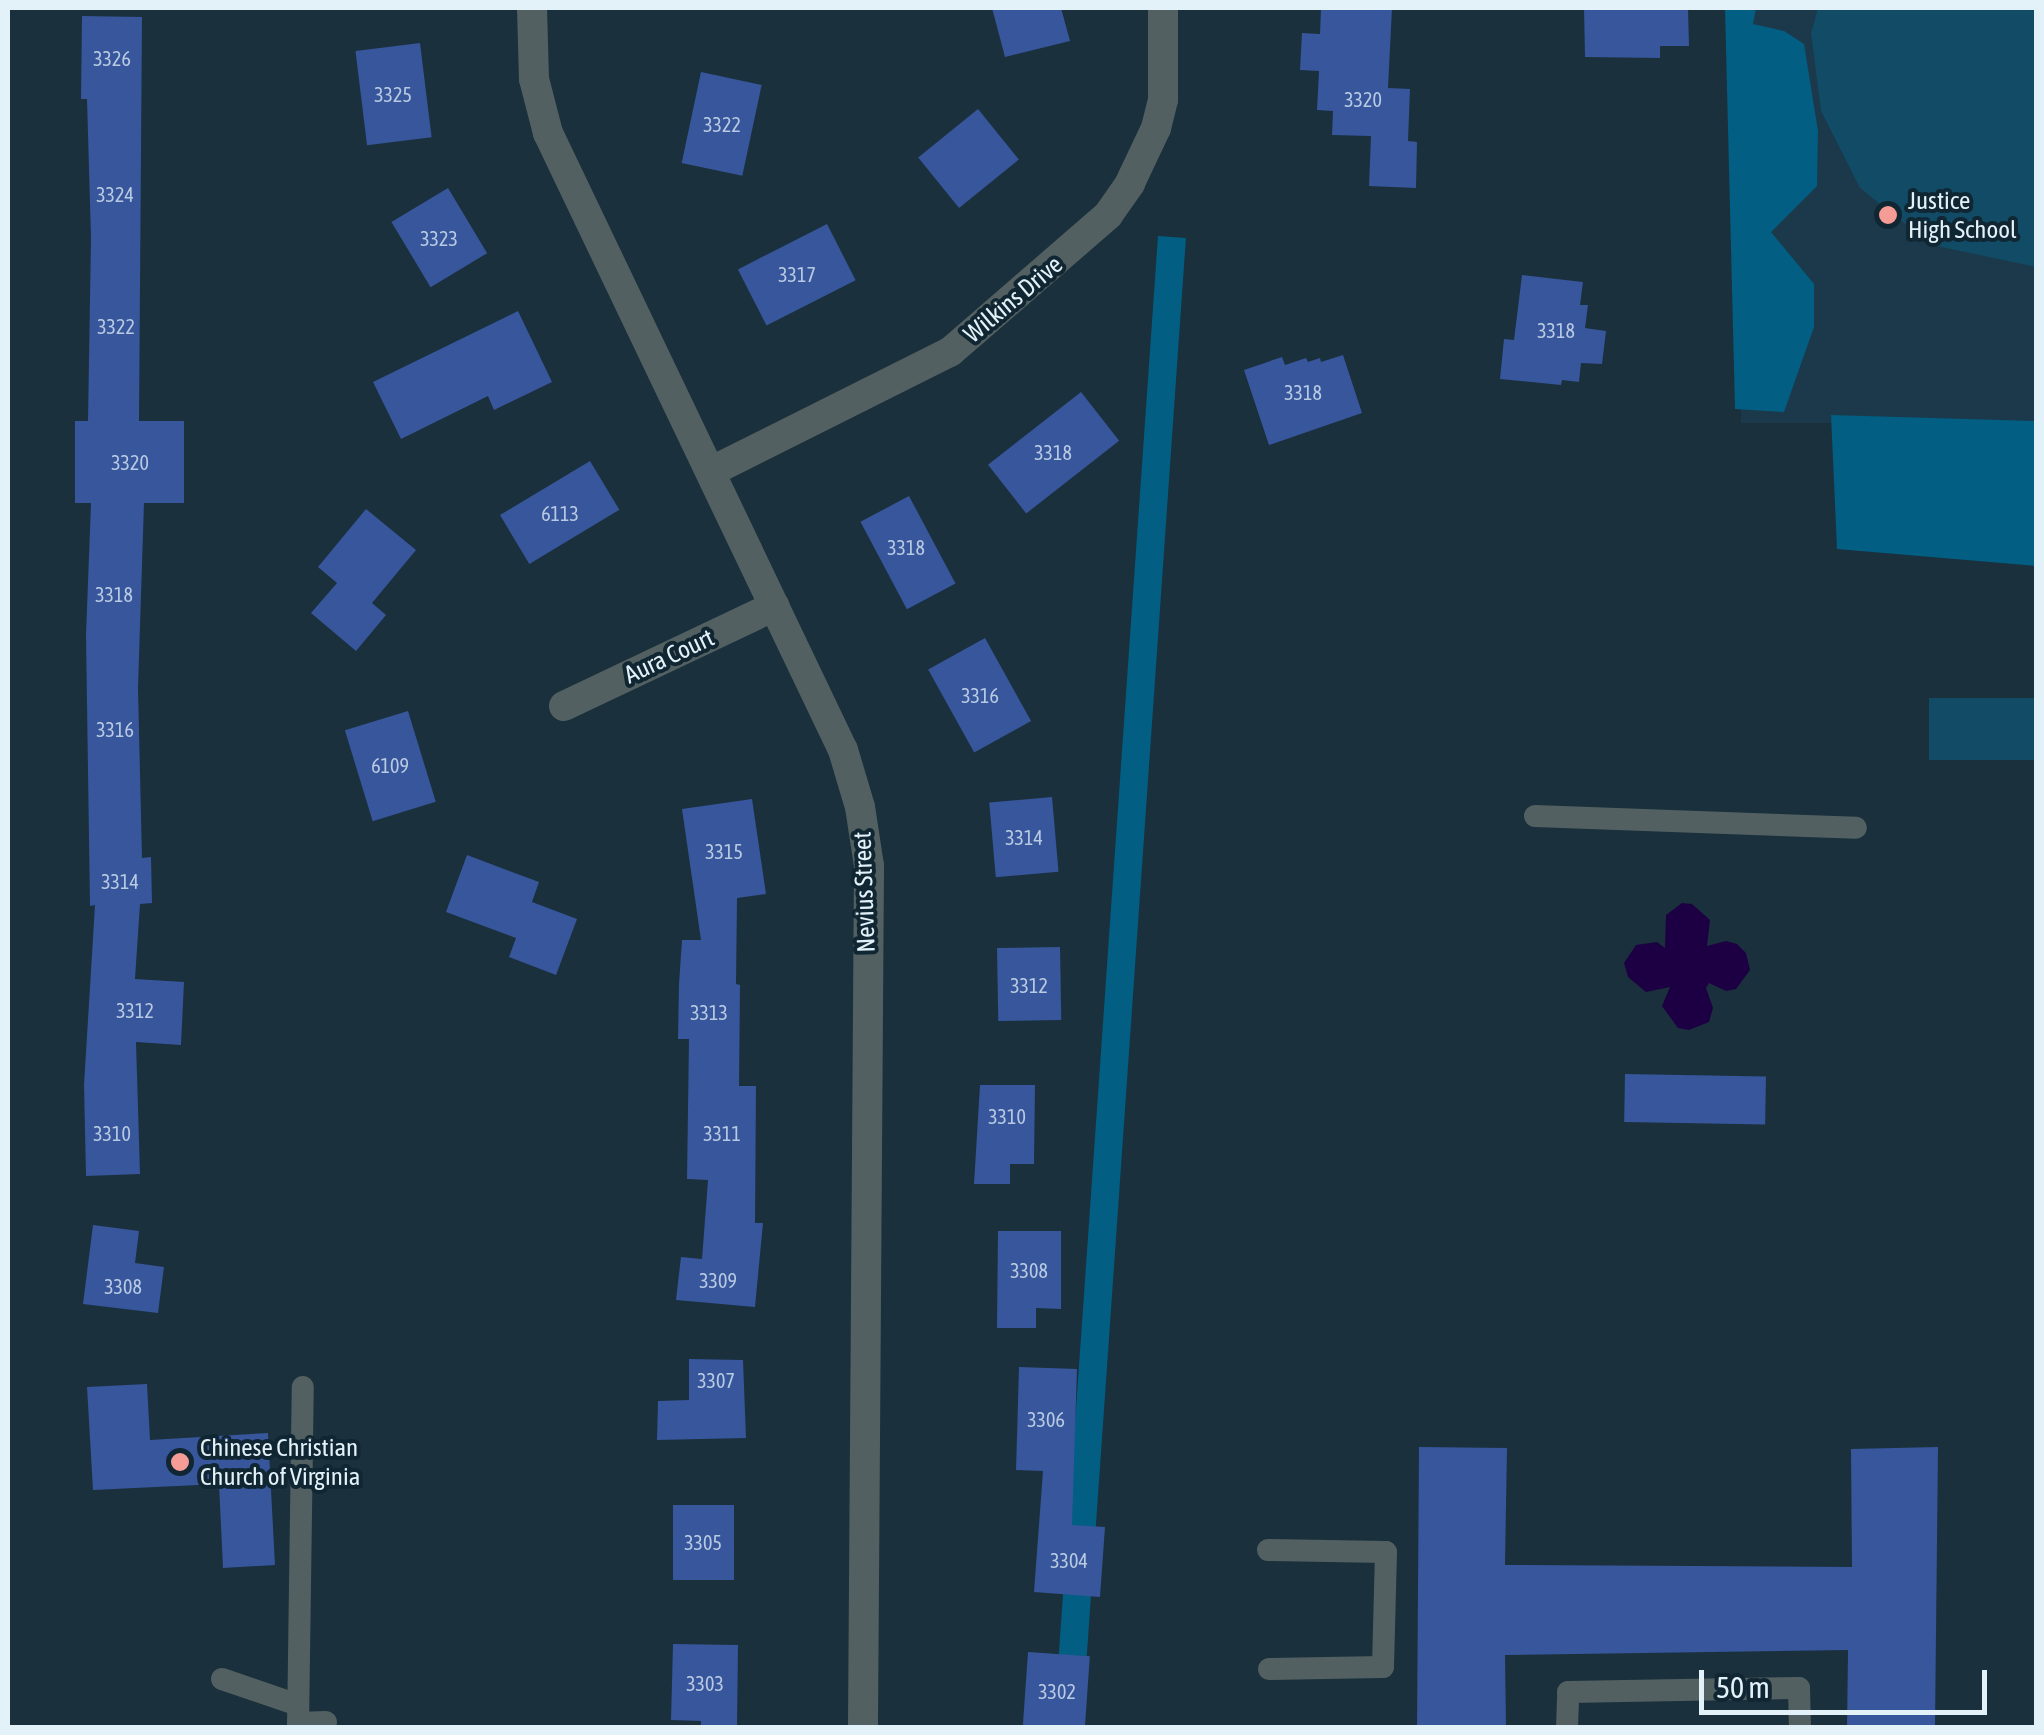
<!DOCTYPE html>
<style>
body{margin:0}
#map{position:relative;width:2044px;height:1735px;overflow:hidden;background:#1a303c;font-family:"Asap Condensed",sans-serif}
div>[style]{position:absolute}
[style*='--x']{left:calc(var(--x)*1px);top:calc(var(--y)*1px);width:calc(var(--w)*1px);rotate:calc(var(--a)*1deg)}
.built>*{inset:0;background:#1b394a;transform-origin:0 0}
.green>*{inset:0;background:#114b65;transform-origin:0 0}
.forest>*{inset:0;background:#025e83;transform-origin:0 0}
.water>*{inset:0;background:#1d0044}
.building>*{inset:0;background:#37569c;transform-origin:0 0}
.service>*{height:22px;margin:-11px;padding:0 11px;transform-origin:11px;border-radius:11px;background:#536061}
.minor>*{height:30px;margin:-15px;padding:0 15px;transform-origin:15px;border-radius:15px;background:#536061}
.dots>*{width:28px;height:28px;translate:-50% -50%;box-sizing:border-box;border:5px solid #102632;border-radius:50%}
span{translate:-50% -50%;white-space:nowrap;text-align:center;line-height:1.15;-webkit-text-stroke:8px #102632;paint-order:stroke}
.number-label{font-size:20px;color:#b8cae2}
.number-label span{-webkit-text-stroke-width:0}
.poi-label{font-size:25px;color:#e3f1f9}
.left{translate:0 -50%;text-align:left}
.street-label{font-size:25px;color:#e3f1f9}
.frame{position:absolute;inset:0;border:10px solid #e3f1f9;pointer-events:none}
.scale{position:absolute;left:1699px;top:1670px;width:288px;height:45px;box-sizing:border-box;border:5px solid #e3f1f9;border-top:0;padding-left:12px;font-size:30px;line-height:35px;white-space:nowrap;color:#e3f1f9;-webkit-text-stroke:8px #102632;paint-order:stroke}
</style>
<div id="map">
<div class="built">
<i style="left:1741px;top:8px;width:295px;height:415px"></i>
</div>
<div class="green">
<i style="clip-path:polygon(1818px 8px,2036px 8px,2036px 267px,1932px 245px,1860px 188px,1821px 111px,1811px 33px)"></i>
<i style="left:2036px;top:698px;width:62px;height:107px;rotate:90deg"></i>
</div>
<div class="forest">
<i style="clip-path:polygon(1725px 8px,1756px 8px,1753px 24px,1784px 31px,1804px 44px,1818px 131px,1817px 186px,1771px 232px,1814px 284px,1814px 327px,1784px 412px,1735px 409px)"></i>
<i style="left:1158px;top:236px;width:28px;height:1491px;rotate:4deg"></i>
<i style="clip-path:polygon(1831px 415px,2036px 421px,2036px 566px,1837px 549px)"></i>
</div>
<div class="water">
<i style="clip-path:polygon(1682px 903px,1692px 904px,1710px 920px,1707px 946px,1726px 941px,1737px 944px,1746px 953px,1750px 970px,1736px 989px,1726px 991px,1709px 983px,1706px 988px,1713px 1008px,1709px 1022px,1689px 1030px,1678px 1028px,1662px 1006px,1670px 987px,1646px 992px,1628px 977px,1624px 963px,1636px 945px,1657px 942px,1665px 948px,1666px 915px)"></i>
</div>
<div class="building">
<i style="clip-path:polygon(992px 8px,1061px 8px,1070px 41px,1005px 57px)"></i>
<i style="clip-path:polygon(1321px 8px,1392px 8px,1388px 88px,1410px 89px,1408px 141px,1417px 142px,1416px 188px,1369px 186px,1371px 136px,1332px 135px,1333px 111px,1317px 110px,1319px 71px,1300px 70px,1302px 33px,1320px 34px)"></i>
<i style="clip-path:polygon(1584px 8px,1688px 8px,1689px 46px,1660px 46px,1660px 58px,1585px 57px)"></i>
<i style="clip-path:polygon(82px 16px,142px 17px,139px 421px,184px 421px,184px 503px,144px 503px,138px 688px,142px 858px,151px 857px,152px 903px,140px 904px,135px 979px,184px 982px,181px 1045px,136px 1042px,140px 1174px,86px 1176px,84px 1085px,95px 905px,90px 906px,86px 635px,91px 503px,75px 503px,75px 421px,88px 421px,91px 238px,87px 99px,81px 99px)"></i>
<i style="left:420px;top:43px;width:95px;height:65px;rotate:83deg"></i>
<i style="left:701px;top:72px;width:62px;height:93px;rotate:12deg"></i>
<i style="left:978px;top:109px;width:65px;height:77px;rotate:51deg"></i>
<i style="left:448px;top:188px;width:76px;height:66px;rotate:59deg"></i>
<i style="left:827px;top:224px;width:63px;height:100px;rotate:63deg"></i>
<i style="clip-path:polygon(1522px 275px,1583px 282px,1580px 305px,1588px 305px,1585px 328px,1606px 331px,1602px 364px,1581px 363px,1579px 382px,1562px 380px,1561px 385px,1500px 379px,1504px 339px,1514px 340px)"></i>
<i style="clip-path:polygon(518px 311px,552px 382px,494px 410px,488px 396px,401px 439px,373px 382px)"></i>
<i style="clip-path:polygon(1343px 355px,1362px 413px,1269px 445px,1244px 370px,1282px 357px,1285px 365px,1306px 358px,1308px 362px,1320px 358px,1321px 362px)"></i>
<i style="left:1081px;top:392px;width:62px;height:118px;rotate:52deg"></i>
<i style="left:590px;top:461px;width:57px;height:105px;rotate:59deg"></i>
<i style="left:909px;top:496px;width:99px;height:55px;rotate:62deg"></i>
<i style="clip-path:polygon(366px 509px,416px 550px,372px 603px,386px 615px,356px 651px,311px 613px,337px 583px,318px 567px)"></i>
<i style="left:985px;top:638px;width:95px;height:65px;rotate:61deg"></i>
<i style="left:408px;top:711px;width:95px;height:66px;rotate:73deg"></i>
<i style="left:1052px;top:797px;width:75px;height:63px;rotate:85deg"></i>
<i style="clip-path:polygon(752px 799px,766px 894px,737px 898px,736px 984px,740px 985px,739px 1086px,756px 1086px,755px 1223px,763px 1223px,755px 1307px,676px 1300px,681px 1257px,702px 1259px,708px 1180px,687px 1179px,689px 1039px,678px 1039px,679px 984px,682px 940px,701px 940px,682px 809px)"></i>
<i style="clip-path:polygon(467px 855px,539px 882px,532px 902px,577px 919px,556px 975px,509px 957px,516px 938px,446px 912px)"></i>
<i style="left:1060px;top:947px;width:73px;height:63px;rotate:89deg"></i>
<i style="left:1625px;top:1074px;width:141px;height:48px;rotate:1deg"></i>
<i style="clip-path:polygon(980px 1085px,1035px 1085px,1034px 1164px,1010px 1164px,1010px 1184px,974px 1184px)"></i>
<i style="clip-path:polygon(93px 1225px,139px 1231px,135px 1263px,164px 1267px,158px 1313px,83px 1304px)"></i>
<i style="clip-path:polygon(998px 1231px,1061px 1231px,1061px 1309px,1036px 1308px,1036px 1328px,997px 1328px)"></i>
<i style="clip-path:polygon(689px 1359px,743px 1360px,746px 1438px,657px 1440px,658px 1401px,689px 1400px)"></i>
<i style="clip-path:polygon(1019px 1367px,1077px 1369px,1072px 1525px,1105px 1527px,1100px 1597px,1034px 1592px,1043px 1471px,1016px 1470px)"></i>
<i style="clip-path:polygon(147px 1384px,150px 1440px,268px 1433px,275px 1565px,223px 1568px,219px 1484px,93px 1490px,87px 1387px)"></i>
<i style="clip-path:polygon(1419px 1447px,1507px 1448px,1505px 1565px,1852px 1567px,1851px 1449px,1938px 1447px,1935px 1728px,1847px 1728px,1848px 1650px,1505px 1655px,1506px 1728px,1417px 1728px)"></i>
<i style="left:673px;top:1505px;width:61px;height:75px"></i>
<i style="clip-path:polygon(673px 1644px,738px 1645px,737px 1728px,701px 1728px,701px 1721px,671px 1720px)"></i>
<i style="left:1028px;top:1652px;width:62px;height:73px;rotate:4deg"></i>
</div>
<div class="service">
<i style="--x:1535;--y:816;--w:321;--a:2.1"></i>
<i style="--x:1268;--y:1550;--w:118;--a:1"></i>
<i style="--x:1386;--y:1552;--w:115;--a:91.5"></i>
<i style="--x:1383;--y:1667;--w:114;--a:179"></i>
<i style="--x:222;--y:1679;--w:80;--a:18.9"></i>
<i style="--x:298;--y:1723;--w:28;--a:-2"></i>
<i style="--x:298;--y:1728;--w:341;--a:-89.2"></i>
<i style="--x:1567;--y:1728;--w:36;--a:-88"></i>
<i style="--x:1568;--y:1692;--w:231;--a:-1"></i>
<i style="--x:1799;--y:1688;--w:40;--a:88.6"></i>
</div>
<div class="minor">
<i style="--x:532;--y:8;--w:71;--a:88.4"></i>
<i style="--x:534;--y:79;--w:56;--a:75.5"></i>
<i style="--x:548;--y:133;--w:684;--a:64.45"></i>
<i style="--x:843;--y:750;--w:59;--a:73.4"></i>
<i style="--x:860;--y:807;--w:60;--a:81.3"></i>
<i style="--x:869;--y:866;--w:862;--a:90.4"></i>
<i style="--x:712;--y:471;--w:266;--a:-26.6"></i>
<i style="--x:950;--y:352;--w:209;--a:-40.9"></i>
<i style="--x:1108;--y:215;--w:39;--a:-55"></i>
<i style="--x:1130;--y:183;--w:61;--a:-64.7"></i>
<i style="--x:1156;--y:128;--w:29;--a:-76"></i>
<i style="--x:1163;--y:100;--w:92;--a:-90"></i>
<i style="--x:564;--y:706;--w:233;--a:-25.4"></i>
</div>
<div class="dots">
<i style="left:1888px;top:215px;background:#f59c96"></i>
<i style="left:180px;top:1462px;background:#f59c96"></i>
</div>
<div class="number-label">
<span style="left:112px;top:58px">3326</span>
<span style="left:393px;top:94px">3325</span>
<span style="left:1363px;top:99px">3320</span>
<span style="left:722px;top:124px">3322</span>
<span style="left:115px;top:194px">3324</span>
<span style="left:439px;top:238px">3323</span>
<span style="left:797px;top:274px">3317</span>
<span style="left:116px;top:326px">3322</span>
<span style="left:1556px;top:330px">3318</span>
<span style="left:1303px;top:392px">3318</span>
<span style="left:1053px;top:452px">3318</span>
<span style="left:130px;top:462px">3320</span>
<span style="left:560px;top:513px">6113</span>
<span style="left:906px;top:547px">3318</span>
<span style="left:114px;top:594px">3318</span>
<span style="left:980px;top:695px">3316</span>
<span style="left:115px;top:729px">3316</span>
<span style="left:390px;top:765px">6109</span>
<span style="left:1024px;top:837px">3314</span>
<span style="left:724px;top:851px">3315</span>
<span style="left:120px;top:881px">3314</span>
<span style="left:1029px;top:985px">3312</span>
<span style="left:135px;top:1010px">3312</span>
<span style="left:709px;top:1012px">3313</span>
<span style="left:1007px;top:1116px">3310</span>
<span style="left:112px;top:1133px">3310</span>
<span style="left:722px;top:1133px">3311</span>
<span style="left:1029px;top:1270px">3308</span>
<span style="left:718px;top:1280px">3309</span>
<span style="left:123px;top:1286px">3308</span>
<span style="left:716px;top:1380px">3307</span>
<span style="left:1046px;top:1419px">3306</span>
<span style="left:703px;top:1542px">3305</span>
<span style="left:1069px;top:1560px">3304</span>
<span style="left:705px;top:1683px">3303</span>
<span style="left:1057px;top:1691px">3302</span>
</div>
<div class="poi-label">
<span class="left" style="left:1908px;top:215px">Justice<br>High School</span>
<span class="left" style="left:200px;top:1462px">Chinese Christian<br>Church of Virginia</span>
</div>
<div class="street-label">
<span style="left:1013px;top:299px;rotate:-40deg">Wilkins Drive</span>
<span style="left:669px;top:656px;rotate:-25deg">Aura Court</span>
<span style="left:864px;top:892px;rotate:-92deg">Nevius Street</span>
</div>
<div class="frame"></div>
<div class="scale">50 m</div>
</div>
